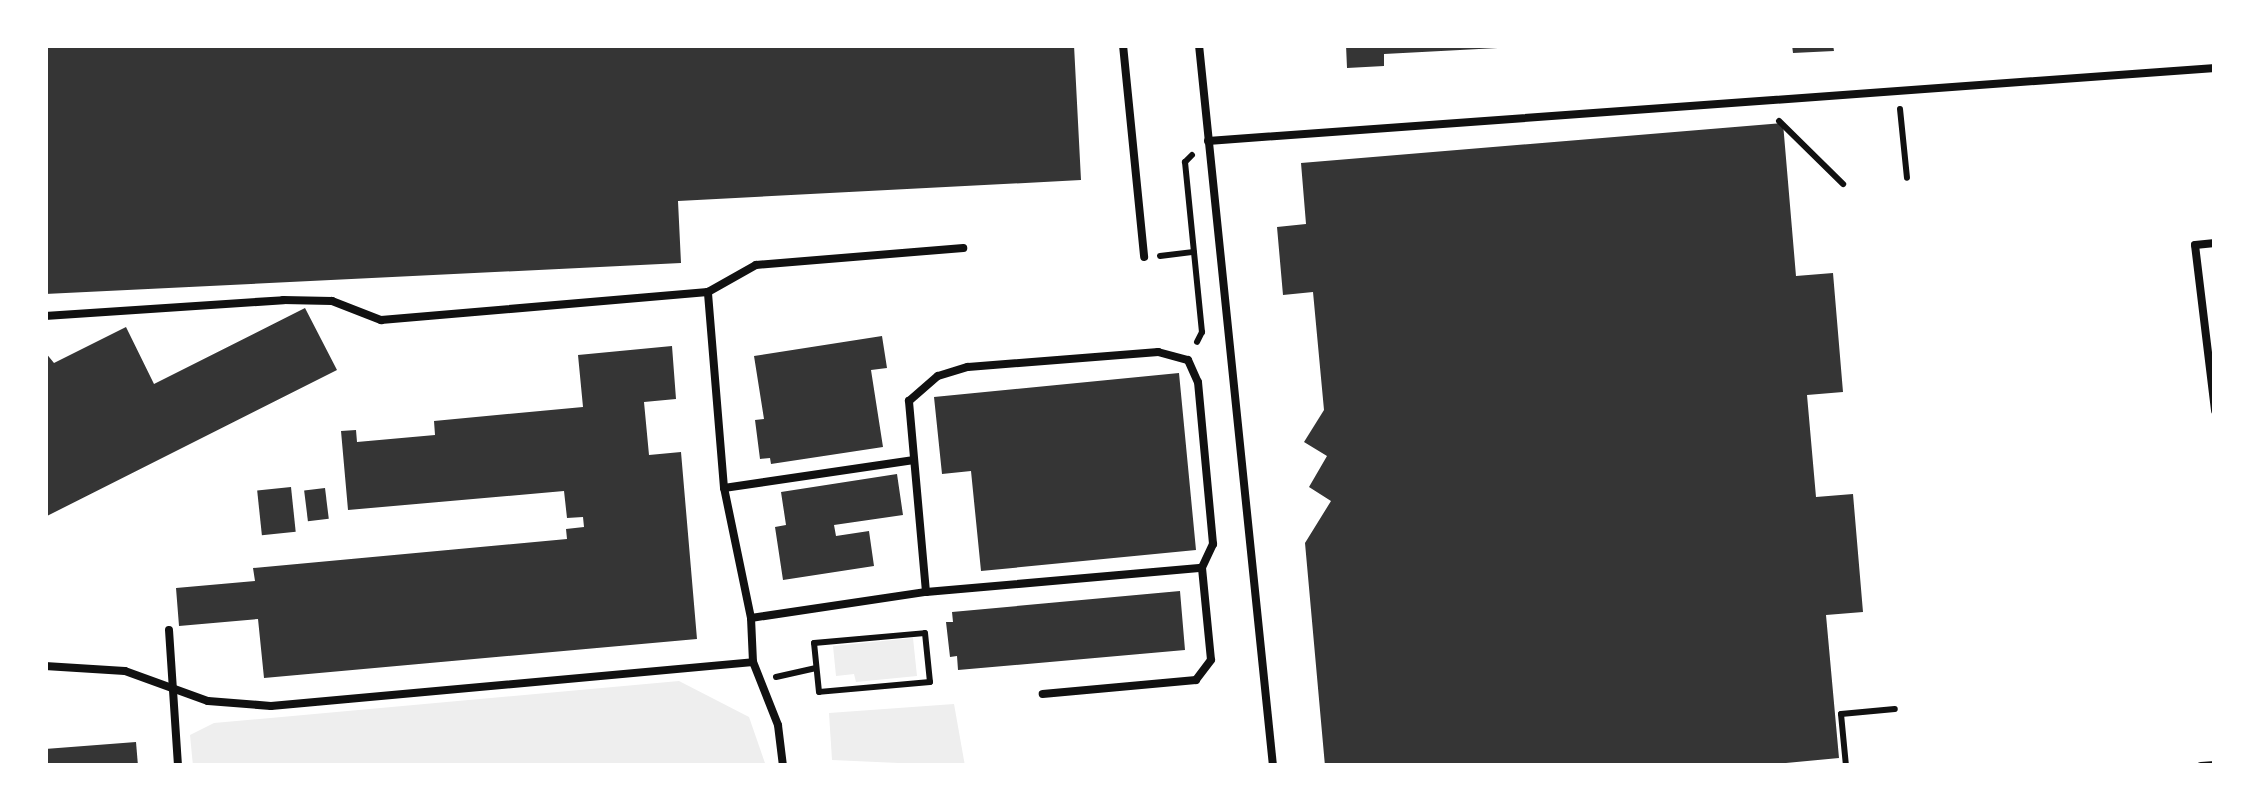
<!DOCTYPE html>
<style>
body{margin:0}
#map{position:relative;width:2260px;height:811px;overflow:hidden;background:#fff;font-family:Ubuntu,sans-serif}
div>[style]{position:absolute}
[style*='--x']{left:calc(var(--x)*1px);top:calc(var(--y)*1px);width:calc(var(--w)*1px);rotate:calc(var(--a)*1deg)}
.green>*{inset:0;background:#eee}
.building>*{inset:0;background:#353535;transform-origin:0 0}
.path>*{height:6px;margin:-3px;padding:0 3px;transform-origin:3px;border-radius:3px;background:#111}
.service>*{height:8px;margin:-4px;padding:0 4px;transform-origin:4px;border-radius:4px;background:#111}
span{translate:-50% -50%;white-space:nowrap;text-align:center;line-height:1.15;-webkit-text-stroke:9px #fff;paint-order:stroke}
.frame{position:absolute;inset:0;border:48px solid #fff;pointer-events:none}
</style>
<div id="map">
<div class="green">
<i style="clip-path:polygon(913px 638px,917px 676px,856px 682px,854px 674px,836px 676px,833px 646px)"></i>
<i style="clip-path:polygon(679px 681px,749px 717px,766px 766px,193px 766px,190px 735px,214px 723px)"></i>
<i style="clip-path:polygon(954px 704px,965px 766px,832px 760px,829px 713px)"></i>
</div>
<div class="building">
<i style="clip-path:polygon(1074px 45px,1081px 180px,678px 201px,681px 263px,45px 294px,45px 46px)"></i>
<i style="clip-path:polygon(1346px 45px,1498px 45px,1498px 48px,1384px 54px,1384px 66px,1347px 68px)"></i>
<i style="clip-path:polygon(1792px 45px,1833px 45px,1834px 51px,1793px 53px)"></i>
<i style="clip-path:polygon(1783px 123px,1796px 276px,1833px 273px,1843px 392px,1807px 395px,1816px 497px,1853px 494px,1863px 612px,1826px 615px,1839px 758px,1753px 766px,1325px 766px,1305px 543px,1331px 501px,1309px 487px,1327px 456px,1304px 442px,1324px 410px,1313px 292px,1283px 295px,1277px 227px,1306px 224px,1301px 163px)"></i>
<i style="clip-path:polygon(305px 308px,337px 370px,45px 517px,45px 352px,54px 363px,126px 327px,154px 384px)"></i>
<i style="clip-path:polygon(882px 336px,887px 368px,871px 370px,883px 447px,771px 464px,770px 458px,760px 459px,755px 420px,764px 419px,754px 356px)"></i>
<i style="clip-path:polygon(672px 346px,676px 399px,644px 402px,649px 455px,681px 452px,697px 639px,264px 678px,258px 619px,179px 626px,176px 588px,255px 581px,253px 568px,567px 539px,566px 529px,584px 527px,583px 517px,567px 518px,564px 491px,348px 510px,341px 431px,356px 430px,357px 442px,435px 435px,434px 421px,583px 407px,578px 355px)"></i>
<i style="clip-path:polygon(1179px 373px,1196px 550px,981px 571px,971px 471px,942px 474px,934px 397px)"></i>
<i style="clip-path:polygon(897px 474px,903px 515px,834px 525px,836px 536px,869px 531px,874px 566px,783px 580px,775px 527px,786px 525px,781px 492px)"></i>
<i style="left:291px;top:487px;width:45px;height:34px;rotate:84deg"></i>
<i style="left:325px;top:488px;width:31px;height:21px;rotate:83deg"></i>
<i style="clip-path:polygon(1180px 591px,1185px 650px,958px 670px,957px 656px,950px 657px,946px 622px,953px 622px,952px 612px)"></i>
<i style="clip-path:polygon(136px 742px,138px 766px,45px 766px,45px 749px)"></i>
</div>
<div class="path">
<i style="--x:1900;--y:109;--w:69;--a:84.2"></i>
<i style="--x:1779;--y:121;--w:90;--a:44.5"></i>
<i style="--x:1192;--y:155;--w:10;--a:135"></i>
<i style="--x:1185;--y:162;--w:171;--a:84.3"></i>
<i style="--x:1202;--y:332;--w:11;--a:117"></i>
<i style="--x:1160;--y:256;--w:34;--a:-7"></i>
<i style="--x:925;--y:633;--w:49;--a:84.2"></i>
<i style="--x:930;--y:682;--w:111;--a:174.9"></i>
<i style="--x:819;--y:692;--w:49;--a:-95.8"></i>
<i style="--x:814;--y:643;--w:111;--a:-5.1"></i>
<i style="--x:776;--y:677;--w:41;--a:-12.7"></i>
<i style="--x:1846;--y:766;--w:52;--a:-95.5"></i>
<i style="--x:1841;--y:714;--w:54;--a:-5.3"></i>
</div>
<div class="service">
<i style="--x:1123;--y:45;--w:213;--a:84.3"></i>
<i style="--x:1199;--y:45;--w:725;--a:84.14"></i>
<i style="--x:1208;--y:141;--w:1010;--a:-4.15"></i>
<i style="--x:2215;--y:243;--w:20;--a:174"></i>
<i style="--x:2195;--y:245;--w:167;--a:83.1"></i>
<i style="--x:45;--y:316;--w:239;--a:-3.8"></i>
<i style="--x:283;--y:300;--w:49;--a:1.2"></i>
<i style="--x:332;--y:301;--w:53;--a:21.2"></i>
<i style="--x:381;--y:320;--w:328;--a:-4.9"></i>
<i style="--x:724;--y:488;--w:192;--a:-8.4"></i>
<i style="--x:926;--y:592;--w:277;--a:-5"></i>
<i style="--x:1202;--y:568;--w:92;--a:84.4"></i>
<i style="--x:1211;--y:660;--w:25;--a:127"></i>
<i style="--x:1196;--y:680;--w:154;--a:174.8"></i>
<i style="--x:751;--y:618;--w:177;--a:-8.5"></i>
<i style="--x:926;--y:592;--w:192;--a:-95.1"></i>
<i style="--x:909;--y:401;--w:38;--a:-41"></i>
<i style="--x:938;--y:376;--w:31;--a:-17"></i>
<i style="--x:968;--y:367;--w:191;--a:-4.5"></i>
<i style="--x:1158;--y:352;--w:31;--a:15"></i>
<i style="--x:1188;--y:360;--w:24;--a:66"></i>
<i style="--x:1198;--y:382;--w:163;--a:84.7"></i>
<i style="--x:1213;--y:544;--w:26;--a:115"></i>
<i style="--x:169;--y:630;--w:136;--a:86.2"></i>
<i style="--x:45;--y:666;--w:80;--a:3.6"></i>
<i style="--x:125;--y:671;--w:88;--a:19.9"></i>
<i style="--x:208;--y:701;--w:63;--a:4.5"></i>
<i style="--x:271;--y:706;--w:484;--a:-5.2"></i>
<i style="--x:783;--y:766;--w:41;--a:-97"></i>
<i style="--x:778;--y:725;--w:68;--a:-111.6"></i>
<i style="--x:753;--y:662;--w:44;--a:-92.6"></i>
<i style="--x:751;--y:618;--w:133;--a:-101.7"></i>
<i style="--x:724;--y:488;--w:197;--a:-94.7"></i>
<i style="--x:708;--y:292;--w:55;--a:-29.4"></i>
<i style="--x:756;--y:265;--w:208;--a:-4.7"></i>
<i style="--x:2201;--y:766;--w:14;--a:-4"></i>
</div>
<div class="frame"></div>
</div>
